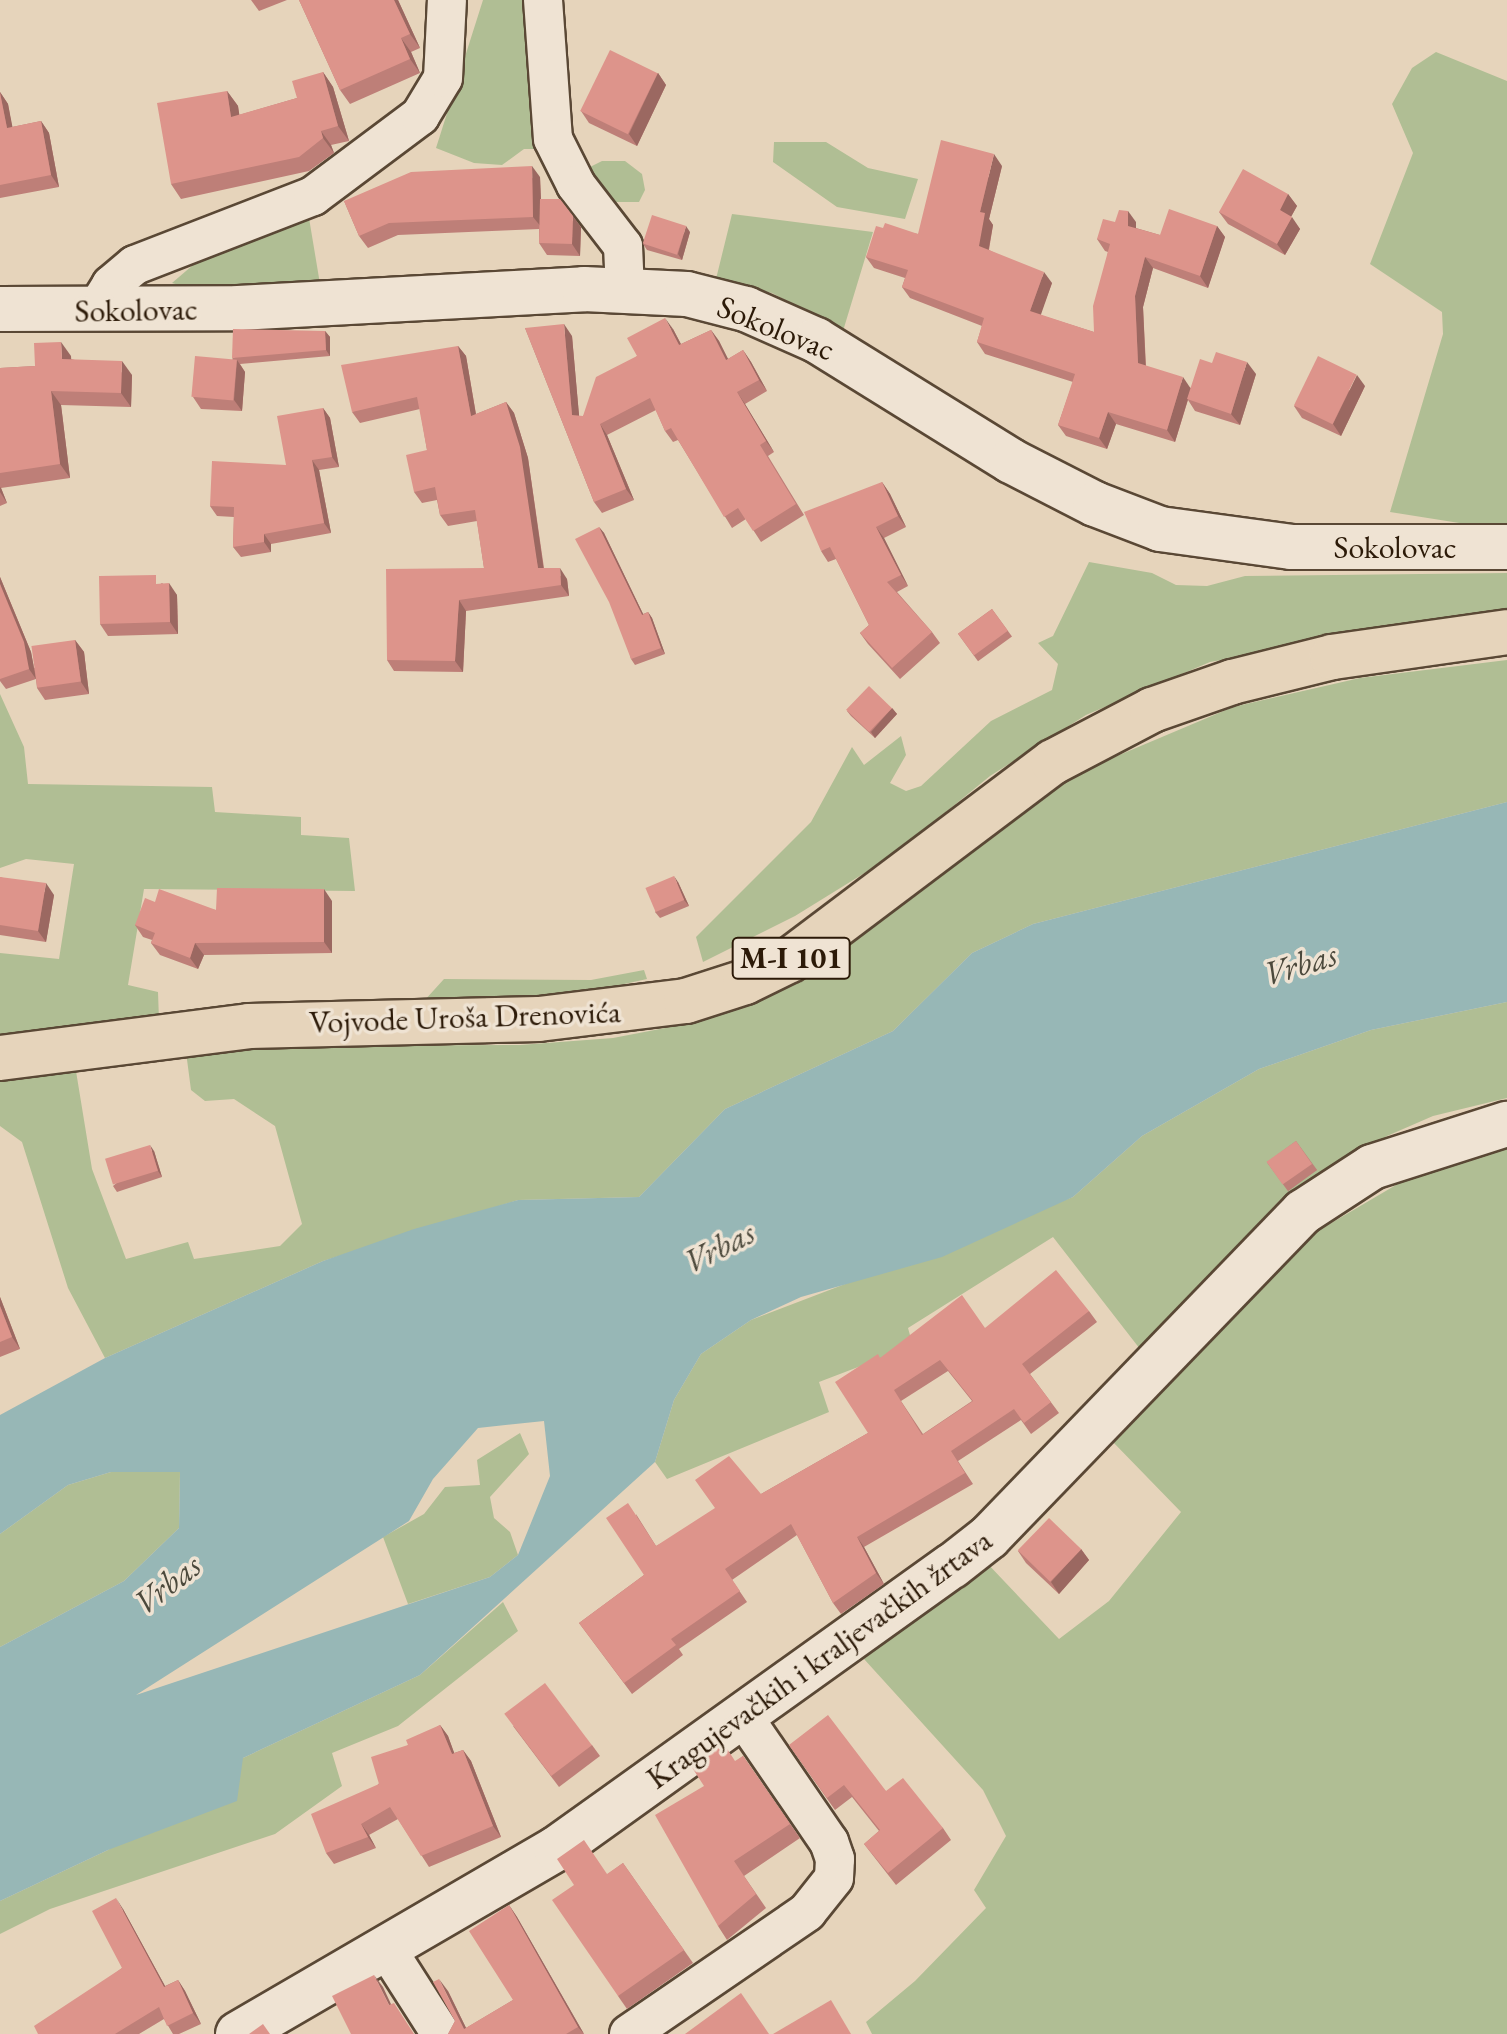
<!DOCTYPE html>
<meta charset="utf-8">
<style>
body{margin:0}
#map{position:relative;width:1507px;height:2034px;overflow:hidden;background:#e6d4bb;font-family:"EB Garamond",serif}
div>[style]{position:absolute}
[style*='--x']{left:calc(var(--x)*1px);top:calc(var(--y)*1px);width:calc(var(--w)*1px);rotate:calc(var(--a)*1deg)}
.green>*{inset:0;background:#b0be94}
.water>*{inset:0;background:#97b7b6}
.roads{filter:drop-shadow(2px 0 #5a4835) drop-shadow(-2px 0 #5a4835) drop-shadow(0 2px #5a4835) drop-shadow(0 -2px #5a4835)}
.minor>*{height:38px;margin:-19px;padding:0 19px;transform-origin:19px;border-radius:19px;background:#efe3d3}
.tertiary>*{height:44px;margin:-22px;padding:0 22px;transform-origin:22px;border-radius:22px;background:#efe3d3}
.secondary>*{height:44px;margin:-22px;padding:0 22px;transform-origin:22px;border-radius:22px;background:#efe3d3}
.primary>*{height:44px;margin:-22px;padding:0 22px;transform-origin:22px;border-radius:22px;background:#e6d4bb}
.wall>*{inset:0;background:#be7f78;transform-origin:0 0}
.shaded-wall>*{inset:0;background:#9b6861}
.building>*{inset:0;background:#dd948b;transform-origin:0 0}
span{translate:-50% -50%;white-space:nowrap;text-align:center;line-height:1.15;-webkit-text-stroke:7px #efe3d3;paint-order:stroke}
.shield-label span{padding:2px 6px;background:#efe3d3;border:2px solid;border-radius:6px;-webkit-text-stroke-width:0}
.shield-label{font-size:30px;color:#2c1a08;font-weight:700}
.street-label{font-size:32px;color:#2c1a08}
.water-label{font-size:34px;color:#4c493c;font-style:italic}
</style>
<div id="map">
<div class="green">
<i style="clip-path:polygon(483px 0,527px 0,533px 128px,539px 149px,524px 149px,502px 165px,474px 163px,436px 148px)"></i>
<i style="clip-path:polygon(1436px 52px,1507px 81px,1507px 524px,1472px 525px,1390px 512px,1443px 334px,1442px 312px,1370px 264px,1413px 153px,1392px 104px,1412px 68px)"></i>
<i style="clip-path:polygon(774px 142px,826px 142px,868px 168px,918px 179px,905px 219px,837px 207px,773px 162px)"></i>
<i style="clip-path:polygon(602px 161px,625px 161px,642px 174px,645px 190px,639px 202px,606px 202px,586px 169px)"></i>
<i style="clip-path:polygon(732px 214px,873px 232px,843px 331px,772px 293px,716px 279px)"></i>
<i style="clip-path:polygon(309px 218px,320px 284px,189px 288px,172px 283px,193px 265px)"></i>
<i style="clip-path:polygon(1089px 562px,1152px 573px,1176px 585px,1207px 586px,1245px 576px,1507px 573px,1507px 610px,1210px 662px,1086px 715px,990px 776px,892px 856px,795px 916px,703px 962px,696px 937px,811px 822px,852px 747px,864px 765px,901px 736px,906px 755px,890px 783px,906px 791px,921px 786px,991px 721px,1052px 690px,1058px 664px,1038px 643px,1053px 636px)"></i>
<i style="clip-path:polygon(1507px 660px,1507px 802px,1033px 924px,972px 953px,893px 1031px,725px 1109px,639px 1197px,518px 1200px,323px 1261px,105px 1358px,68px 1288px,22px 1142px,0 1126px,0 1077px,75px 1065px,92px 1169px,126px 1259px,188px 1242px,194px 1259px,280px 1246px,302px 1224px,275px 1126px,234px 1099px,205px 1101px,191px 1090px,186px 1052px,254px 1046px,520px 1045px,613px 1038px,686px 1024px,751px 998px,883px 920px,1026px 805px,1098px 764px,1233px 707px,1360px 678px)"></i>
<i style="clip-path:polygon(0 694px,24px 747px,28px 784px,212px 787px,215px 812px,301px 817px,301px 835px,349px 838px,355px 891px,144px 889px,128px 985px,158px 992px,159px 1020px,0 1041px,0 953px,59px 959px,74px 864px,26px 859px,0 868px)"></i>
<i style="clip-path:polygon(644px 970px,647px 979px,579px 994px,494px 1003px,424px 1001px,444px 979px,591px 980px)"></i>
<i style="clip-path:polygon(1507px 1002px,1507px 1098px,1433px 1116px,1387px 1136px,1279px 1201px,1140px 1349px,1053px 1237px,908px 1328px,913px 1346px,819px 1382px,829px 1412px,667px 1479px,655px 1462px,674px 1400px,701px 1354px,751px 1320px,1073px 1197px,1142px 1136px,1259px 1069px,1371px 1030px)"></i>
<i style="clip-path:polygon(1507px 1144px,1507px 2034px,872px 2034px,866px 2022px,915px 1981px,986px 1908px,974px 1890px,1006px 1836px,983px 1790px,864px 1659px,985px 1561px,1059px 1639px,1109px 1601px,1181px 1512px,1112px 1441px,1311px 1235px,1435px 1162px)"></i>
<i style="clip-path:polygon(520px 1433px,529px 1454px,490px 1497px,494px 1518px,510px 1532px,518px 1555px,490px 1577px,408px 1604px,383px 1537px,424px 1514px,445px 1487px,480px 1485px,477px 1460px)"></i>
<i style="clip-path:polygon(111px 1472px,180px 1472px,179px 1528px,124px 1581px,0 1647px,0 1534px,68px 1485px)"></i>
<i style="clip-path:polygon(503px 1602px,518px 1631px,398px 1726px,332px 1753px,342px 1786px,275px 1834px,50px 1909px,0 1934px,0 1901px,108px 1850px,243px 1758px,420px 1675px)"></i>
</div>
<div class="water">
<i style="clip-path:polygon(evenodd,1507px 802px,1507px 1002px,1371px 1030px,1259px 1069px,1142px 1136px,1073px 1197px,942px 1257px,801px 1297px,751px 1320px,701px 1354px,674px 1400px,655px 1462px,420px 1675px,243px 1758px,237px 1801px,108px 1850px,0 1901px,0 1647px,124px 1581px,179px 1528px,180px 1472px,111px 1472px,68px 1485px,0 1534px,0 1415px,105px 1358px,323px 1261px,414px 1229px,518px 1200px,639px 1197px,725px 1109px,893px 1031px,972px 953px,1033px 924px,1507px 802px,544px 1421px,550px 1476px,518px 1555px,490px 1577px,136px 1695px,409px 1521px,433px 1479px,478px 1428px,544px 1421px)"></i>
</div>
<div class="roads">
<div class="minor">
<i style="--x:543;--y:0;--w:139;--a:85.9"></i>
<i style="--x:553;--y:139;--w:51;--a:63.4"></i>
<i style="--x:576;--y:185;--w:77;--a:52.4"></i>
<i style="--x:623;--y:246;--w:44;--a:87.4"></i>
<i style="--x:95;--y:311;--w:31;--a:-58"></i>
<i style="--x:111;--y:285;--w:31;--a:-40"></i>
<i style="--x:135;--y:265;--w:191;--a:-21.2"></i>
<i style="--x:313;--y:196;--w:134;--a:-36.8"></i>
<i style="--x:420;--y:116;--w:44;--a:-58.8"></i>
<i style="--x:443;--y:78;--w:78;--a:-87.1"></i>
<i style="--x:386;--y:1948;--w:102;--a:57.4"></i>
<i style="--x:629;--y:2034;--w:216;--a:-34.4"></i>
<i style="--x:807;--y:1912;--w:43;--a:-51.5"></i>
<i style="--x:834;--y:1878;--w:19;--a:-87"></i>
<i style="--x:835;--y:1859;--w:18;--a:-109"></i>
<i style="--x:829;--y:1842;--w:150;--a:-124.4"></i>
</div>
<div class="tertiary">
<i style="--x:238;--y:2034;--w:368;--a:-30.2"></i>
<i style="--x:556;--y:1849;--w:487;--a:-35.6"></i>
<i style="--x:952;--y:1566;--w:47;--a:-38.1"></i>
<i style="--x:989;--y:1537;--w:452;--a:-46"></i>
<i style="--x:1303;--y:1212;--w:82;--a:-33.1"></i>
<i style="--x:1372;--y:1167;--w:142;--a:-17.7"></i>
</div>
<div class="secondary">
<i style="--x:0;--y:309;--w:238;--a:-0.2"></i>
<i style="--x:238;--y:308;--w:347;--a:-3.1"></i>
<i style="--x:584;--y:289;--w:103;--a:2.8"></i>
<i style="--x:687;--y:294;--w:61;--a:14.3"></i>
<i style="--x:746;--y:309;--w:77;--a:23.9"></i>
<i style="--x:816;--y:340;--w:229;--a:31.8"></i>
<i style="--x:1011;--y:461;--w:94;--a:27.1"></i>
<i style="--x:1095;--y:504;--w:70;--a:21"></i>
<i style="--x:1160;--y:529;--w:132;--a:7.8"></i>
<i style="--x:1291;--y:547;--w:216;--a:0"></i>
</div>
<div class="primary">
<i style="--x:0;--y:1058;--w:251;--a:-7.3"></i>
<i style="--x:249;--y:1026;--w:290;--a:-1.4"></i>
<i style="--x:539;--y:1019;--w:148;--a:-7"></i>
<i style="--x:686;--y:1001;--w:62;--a:-17.9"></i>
<i style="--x:745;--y:982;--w:50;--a:-26.1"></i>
<i style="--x:790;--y:960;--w:329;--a:-37"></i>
<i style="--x:1053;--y:762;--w:112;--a:-27.7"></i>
<i style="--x:1152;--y:710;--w:85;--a:-19.3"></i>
<i style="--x:1232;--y:682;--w:103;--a:-14"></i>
<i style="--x:1332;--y:657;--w:177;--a:-8.1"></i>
</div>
</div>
<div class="wall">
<i style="clip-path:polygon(251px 0,287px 0,259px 11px)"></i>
<i style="clip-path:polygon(299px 0,398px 0,420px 48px,411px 52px,420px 73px,350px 104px,340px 90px)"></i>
<i style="clip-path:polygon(323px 72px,333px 87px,349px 141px,331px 145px,334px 153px,309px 171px,181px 199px,171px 184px,227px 91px,238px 106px,239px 115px,297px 98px)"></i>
<i style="clip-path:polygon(658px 73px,666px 85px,637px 146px,589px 123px,581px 111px)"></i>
<i style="clip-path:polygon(0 92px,8px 104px,12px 127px,41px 121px,49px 133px,59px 187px,0 198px)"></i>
<i style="clip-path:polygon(1002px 166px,989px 219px,993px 225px,989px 250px,1052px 283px,1040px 315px,1094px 332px,1108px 252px,1105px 251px,1097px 239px,1115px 222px,1136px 222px,1136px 228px,1160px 235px,1217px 226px,1225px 237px,1208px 288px,1153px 268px,1143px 307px,1146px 366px,1191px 388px,1212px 363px,1256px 374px,1240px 425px,1195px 411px,1188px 400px,1175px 442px,1116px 424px,1107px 449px,1066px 436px,1058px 425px,1073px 382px,985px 354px,977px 342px,982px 326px,910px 298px,902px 287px,905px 278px,874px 268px,866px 257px,883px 228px,918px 234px)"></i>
<i style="clip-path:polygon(540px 177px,541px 199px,581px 227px,580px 256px,547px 255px,539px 243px,539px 229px,398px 235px,368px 248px,359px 236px,344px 201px)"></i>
<i style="clip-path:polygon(1288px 194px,1297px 206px,1291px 217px,1300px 229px,1285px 255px,1228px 224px,1219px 212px)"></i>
<i style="clip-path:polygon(690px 232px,682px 260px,647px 250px,643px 244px)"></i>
<i style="clip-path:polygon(525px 328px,572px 336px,579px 416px,583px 416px,637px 356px,673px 329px,681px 344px,711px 330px,719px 341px,728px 359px,743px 350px,751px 362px,767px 391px,745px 404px,774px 452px,768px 456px,804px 515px,761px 542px,746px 519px,732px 528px,678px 440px,673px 442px,665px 431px,656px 410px,607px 435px,634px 500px,602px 513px,594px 502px)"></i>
<i style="clip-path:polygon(325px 331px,330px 337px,330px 356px,240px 364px,245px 372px,242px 411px,201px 409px,193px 397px,233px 359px,232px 358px)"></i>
<i style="clip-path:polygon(458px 346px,466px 356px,476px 414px,506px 402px,514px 413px,528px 458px,544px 568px,567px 579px,569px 596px,466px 611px,463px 672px,394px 671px,387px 660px,484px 568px,477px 521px,448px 526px,440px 515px,437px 500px,422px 503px,414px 492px,427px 450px,420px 409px,360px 423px,352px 412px)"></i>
<i style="clip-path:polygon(71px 356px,71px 359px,132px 375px,131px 407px,61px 405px,70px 478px,1px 488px,7px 503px,0 506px,0 368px,35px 366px)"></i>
<i style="clip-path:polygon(1365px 386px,1341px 436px,1302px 418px,1294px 406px)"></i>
<i style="clip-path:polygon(323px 408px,330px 418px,339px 467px,319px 470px,331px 533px,271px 544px,271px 552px,241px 557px,233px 547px,234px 517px,217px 516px,210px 506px,286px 465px)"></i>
<i style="clip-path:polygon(882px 482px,890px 494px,906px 527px,884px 538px,908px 586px,897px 592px,932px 632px,940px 643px,900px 679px,868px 644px,860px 633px,869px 625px,836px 559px,828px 562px,821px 551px)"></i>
<i style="clip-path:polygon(599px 527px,604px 533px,643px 614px,648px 612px,652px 618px,665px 654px,635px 665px,631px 659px)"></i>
<i style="clip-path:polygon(0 577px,31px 652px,34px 668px,75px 640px,84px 652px,89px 694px,45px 700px,37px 688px,36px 679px,6px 689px,0 681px)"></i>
<i style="clip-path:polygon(162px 583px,177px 595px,178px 634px,108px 636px,100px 624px)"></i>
<i style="left:992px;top:609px;width:34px;height:42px;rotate:54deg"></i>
<i style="clip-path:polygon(892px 708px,897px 714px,875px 738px,851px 716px,847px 711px)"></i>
<i style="clip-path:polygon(0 877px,54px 895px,46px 942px,0 935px)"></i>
<i style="clip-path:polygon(678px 882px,689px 906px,660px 918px,655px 912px)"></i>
<i style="clip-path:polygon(332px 901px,332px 953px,204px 955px,198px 969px,160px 955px,151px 943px,152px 940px,143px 937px,135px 925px,155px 902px,216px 910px)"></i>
<i style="left:1296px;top:1141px;width:36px;height:36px;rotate:54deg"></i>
<i style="clip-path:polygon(154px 1151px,162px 1177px,117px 1192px,113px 1186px)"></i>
<i style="clip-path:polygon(0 1297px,20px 1349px,0 1357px)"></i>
<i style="clip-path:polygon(evenodd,1089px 1311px,1097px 1322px,1030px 1374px,1059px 1413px,1031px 1434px,1021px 1420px,958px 1461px,973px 1484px,864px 1547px,884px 1584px,841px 1614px,833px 1603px,797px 1535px,732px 1580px,747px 1602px,679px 1649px,683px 1655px,632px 1694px,579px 1623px,644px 1575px,636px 1514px,656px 1546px,761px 1494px,868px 1433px,880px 1358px,985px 1328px,1089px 1311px,948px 1371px,972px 1401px,923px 1434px,901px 1401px,948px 1371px)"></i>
<i style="clip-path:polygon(1081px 1549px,1089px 1560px,1059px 1594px,1026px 1563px,1018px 1551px)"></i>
<i style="clip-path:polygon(440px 1725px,448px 1736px,454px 1753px,463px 1750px,471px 1761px,501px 1837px,429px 1867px,398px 1819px,369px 1835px,376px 1848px,334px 1864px,326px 1853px,408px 1745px)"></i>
<i style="clip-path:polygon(513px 1726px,592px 1745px,600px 1756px,559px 1787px)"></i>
<i style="clip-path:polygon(789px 1745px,886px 1791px,943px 1828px,951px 1840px,896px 1885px,864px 1844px,879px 1831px,852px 1797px,835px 1810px)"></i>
<i style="clip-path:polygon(743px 1756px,800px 1838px,744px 1876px,766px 1908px,727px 1940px,718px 1926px,704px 1786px)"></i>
<i style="clip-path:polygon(623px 1863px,693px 1963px,627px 2009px,618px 1996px,608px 1874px)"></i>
<i style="clip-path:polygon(509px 1905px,517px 1917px,584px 2034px,448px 2034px,455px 2021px,448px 1991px,466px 2028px,513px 2000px)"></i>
<i style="clip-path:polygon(123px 1909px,165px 1986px,178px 1980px,185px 1991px,201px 2024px,179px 2034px,173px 2034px,164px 2019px,139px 2034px,38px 2034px,122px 1968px)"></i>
</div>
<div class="shaded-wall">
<i style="clip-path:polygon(394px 0,398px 0,420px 48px,410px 34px)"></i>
<i style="clip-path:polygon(401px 38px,411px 52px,420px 73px,410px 59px)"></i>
<i style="clip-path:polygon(323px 72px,333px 87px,349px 141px,338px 126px)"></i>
<i style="clip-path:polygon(658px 73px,666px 85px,637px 146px,629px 134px)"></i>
<i style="clip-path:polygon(227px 91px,238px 106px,242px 132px,231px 117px)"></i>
<i style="clip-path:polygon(0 92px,8px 104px,15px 140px,7px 128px)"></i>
<i style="clip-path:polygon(41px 121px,49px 133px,59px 187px,51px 175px)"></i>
<i style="clip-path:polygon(321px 131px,331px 145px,334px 153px,323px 138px)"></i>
<i style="clip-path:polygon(994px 154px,1002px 166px,989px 219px,993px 225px,987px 258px,979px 246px,980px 212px)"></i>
<i style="clip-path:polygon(532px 166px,540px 177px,542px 228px,533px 217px)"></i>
<i style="clip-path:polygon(1288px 194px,1297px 206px,1288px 222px,1280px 210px)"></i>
<i style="clip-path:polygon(1128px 211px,1136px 222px,1136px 237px,1128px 226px)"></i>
<i style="clip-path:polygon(573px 216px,581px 227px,580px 256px,572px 244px)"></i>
<i style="clip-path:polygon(1292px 217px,1300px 229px,1285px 255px,1277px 244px)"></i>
<i style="clip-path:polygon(686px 226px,690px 232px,682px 260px,678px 254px)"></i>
<i style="clip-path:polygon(1217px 226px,1225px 237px,1208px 288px,1200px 276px)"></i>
<i style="clip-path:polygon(1145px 257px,1153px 268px,1143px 307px,1146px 375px,1138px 363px,1135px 296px)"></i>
<i style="clip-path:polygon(1044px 272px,1052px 283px,1038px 323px,1030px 311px)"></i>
<i style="clip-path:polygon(665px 318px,673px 329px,687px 356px,679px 345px)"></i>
<i style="clip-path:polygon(564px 324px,572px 336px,580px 426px,572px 415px)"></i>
<i style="clip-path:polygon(711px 330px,719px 341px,734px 371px,726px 360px)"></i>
<i style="clip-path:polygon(325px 331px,330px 337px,330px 356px,326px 350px)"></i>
<i style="clip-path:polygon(61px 342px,71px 356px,72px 373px,62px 359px)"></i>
<i style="clip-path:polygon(458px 346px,466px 356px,478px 427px,471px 416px)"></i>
<i style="clip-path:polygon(743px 350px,751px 362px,767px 391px,759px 380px)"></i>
<i style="clip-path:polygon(237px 360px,245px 372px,242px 411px,234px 400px)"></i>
<i style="clip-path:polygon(122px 361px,132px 375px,131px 407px,121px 393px)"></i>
<i style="clip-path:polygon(1247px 362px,1256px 374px,1240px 425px,1231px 414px)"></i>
<i style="clip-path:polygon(1357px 375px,1365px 386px,1341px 436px,1333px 424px)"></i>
<i style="clip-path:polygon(1183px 377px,1191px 389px,1175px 442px,1167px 430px)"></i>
<i style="clip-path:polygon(51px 391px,61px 405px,70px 478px,60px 464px)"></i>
<i style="clip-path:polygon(737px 392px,745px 404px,774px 452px,766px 441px)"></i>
<i style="clip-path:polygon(506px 402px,514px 413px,528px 458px,545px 579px,538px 568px)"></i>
<i style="clip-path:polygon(323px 408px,330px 418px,339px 467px,332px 457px)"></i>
<i style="clip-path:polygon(1108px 412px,1116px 424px,1107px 449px,1099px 438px)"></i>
<i style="clip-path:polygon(600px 424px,607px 435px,634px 500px,626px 489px)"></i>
<i style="clip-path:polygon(312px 460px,319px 470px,331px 533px,324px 523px)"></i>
<i style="clip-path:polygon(882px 482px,890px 494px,906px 527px,898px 516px)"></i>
<i style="clip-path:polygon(0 487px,1px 488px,7px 503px,0 492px)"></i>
<i style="clip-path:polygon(599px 527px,604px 533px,646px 620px,642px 615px)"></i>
<i style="clip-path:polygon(876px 527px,884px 538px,908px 586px,901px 575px)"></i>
<i style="clip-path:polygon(264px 534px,271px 544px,271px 552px,264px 542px)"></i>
<i style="clip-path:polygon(560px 568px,567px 579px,569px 596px,561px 585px)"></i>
<i style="clip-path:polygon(0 577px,31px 652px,36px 679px,29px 669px,0 584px)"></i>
<i style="clip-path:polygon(169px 583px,177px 595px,178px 634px,170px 622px)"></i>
<i style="clip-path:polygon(459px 600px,466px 611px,463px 672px,455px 661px)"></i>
<i style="clip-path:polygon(648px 612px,652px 618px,665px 654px,661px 648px)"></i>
<i style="clip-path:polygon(75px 640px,84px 652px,89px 694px,81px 682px)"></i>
<i style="clip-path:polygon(892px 708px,897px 714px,875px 738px,871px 732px)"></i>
<i style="clip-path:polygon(674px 876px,678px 882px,689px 906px,684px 900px)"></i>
<i style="clip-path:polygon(46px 883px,54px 895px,46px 942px,38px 931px)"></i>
<i style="clip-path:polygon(324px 889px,332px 901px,332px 953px,324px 942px)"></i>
<i style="clip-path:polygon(195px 943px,204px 955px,198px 969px,190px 958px)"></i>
<i style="clip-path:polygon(150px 1145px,154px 1151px,162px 1177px,158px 1171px)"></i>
<i style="clip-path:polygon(0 1297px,20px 1349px,12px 1337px,0 1306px)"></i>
<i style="clip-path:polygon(857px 1537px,864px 1547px,884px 1584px,876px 1573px)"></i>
<i style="clip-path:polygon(1081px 1549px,1089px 1560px,1059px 1594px,1051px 1582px)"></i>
<i style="clip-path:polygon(440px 1725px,448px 1736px,459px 1766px,452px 1754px)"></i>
<i style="clip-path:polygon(463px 1750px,471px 1761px,501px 1837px,493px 1826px)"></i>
<i style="clip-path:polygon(361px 1824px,369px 1835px,376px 1848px,368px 1837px)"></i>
<i style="clip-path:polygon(116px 1898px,123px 1909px,171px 1997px,164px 1987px)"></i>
<i style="clip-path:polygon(509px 1905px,517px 1917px,584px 2034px,578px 2027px)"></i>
<i style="clip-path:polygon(374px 1975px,383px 1987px,397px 2017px,389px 2005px)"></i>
<i style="clip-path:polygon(439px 1979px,448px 1991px,469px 2034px,464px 2029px)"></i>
<i style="clip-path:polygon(178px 1980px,185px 1991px,201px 2024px,193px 2013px)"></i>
</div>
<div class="building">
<i style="clip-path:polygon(299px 0,394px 0,410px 34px,401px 38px,410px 59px,340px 90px)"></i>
<i style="left:610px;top:50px;width:53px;height:68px;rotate:26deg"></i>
<i style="clip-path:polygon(323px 72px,338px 126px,321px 131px,323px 138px,299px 157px,171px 184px,157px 103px,227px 91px,231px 117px,297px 98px,292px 81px)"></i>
<i style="clip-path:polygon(0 93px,7px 128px,41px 121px,51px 175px,0 185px)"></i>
<i style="clip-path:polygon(941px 140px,994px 154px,980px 212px,985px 213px,979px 246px,1044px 272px,1030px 311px,1094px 332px,1093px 306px,1110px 244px,1097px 239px,1103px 219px,1115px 222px,1119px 210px,1128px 211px,1128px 226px,1160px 235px,1169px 209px,1217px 226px,1200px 276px,1145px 257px,1135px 296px,1138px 363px,1183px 377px,1167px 430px,1108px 412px,1099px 438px,1058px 425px,1075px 374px,977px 342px,984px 318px,902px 287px,908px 270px,866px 257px,876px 226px,883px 228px,885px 223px,918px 234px)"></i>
<i style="clip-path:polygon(532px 166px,533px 217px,389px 223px,359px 236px,344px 201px,411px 172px)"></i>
<i style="clip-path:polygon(1243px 169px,1288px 194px,1280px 210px,1292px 217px,1277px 244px,1219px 212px)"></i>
<i style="clip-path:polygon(540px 199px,560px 199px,573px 216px,572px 244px,539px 243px)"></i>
<i style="left:652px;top:215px;width:36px;height:30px;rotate:18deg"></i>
<i style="clip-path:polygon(665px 318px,679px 345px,711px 330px,726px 360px,743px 350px,759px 380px,737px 392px,766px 441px,760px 445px,796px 504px,753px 531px,738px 508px,724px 517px,671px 428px,665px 431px,650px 398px,600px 424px,626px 489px,594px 502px,525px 328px,564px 324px,572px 415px,583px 416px,596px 377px,637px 356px,627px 338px)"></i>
<i style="clip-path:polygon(233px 329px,325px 331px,326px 350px,232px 358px)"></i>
<i style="clip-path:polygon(61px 342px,62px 359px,122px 361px,121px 393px,51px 391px,60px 464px,0 473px,0 368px,35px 366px,34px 343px)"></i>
<i style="clip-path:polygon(458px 346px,471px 416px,506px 402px,520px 447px,538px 568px,560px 568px,561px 585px,459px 600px,455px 661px,387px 660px,386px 569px,484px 568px,475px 510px,440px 515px,435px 487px,414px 492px,406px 455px,427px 450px,417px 397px,352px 412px,341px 365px)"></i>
<i style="clip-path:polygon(1216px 352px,1247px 362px,1231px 414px,1187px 399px,1200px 359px,1212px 363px)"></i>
<i style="left:195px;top:356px;width:42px;height:41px;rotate:5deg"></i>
<i style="left:1318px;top:356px;width:43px;height:55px;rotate:26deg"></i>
<i style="clip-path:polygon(323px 408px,332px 457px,312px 460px,324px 523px,264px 534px,264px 542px,233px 547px,234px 507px,210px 506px,212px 461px,286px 465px,277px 416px)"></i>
<i style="clip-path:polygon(882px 482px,898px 516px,876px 527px,901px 575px,887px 582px,932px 632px,892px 668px,860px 633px,869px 625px,830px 547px,821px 551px,804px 512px)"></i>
<i style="clip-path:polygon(599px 527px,642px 615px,648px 612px,661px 648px,631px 659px,609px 602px,575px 539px)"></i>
<i style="clip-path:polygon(156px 575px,156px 584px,169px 583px,170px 622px,100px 624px,99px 576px)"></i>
<i style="clip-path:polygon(0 584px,24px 642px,29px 669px,0 679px)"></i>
<i style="left:992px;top:609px;width:27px;height:42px;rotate:54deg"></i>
<i style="left:75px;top:640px;width:42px;height:44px;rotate:82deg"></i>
<i style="left:869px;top:686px;width:32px;height:33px;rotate:44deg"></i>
<i style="left:674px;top:876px;width:26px;height:31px;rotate:67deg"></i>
<i style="clip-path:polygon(0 877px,46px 883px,38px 931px,0 925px)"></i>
<i style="clip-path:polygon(217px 888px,324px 889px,324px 942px,195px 943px,190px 958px,151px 943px,155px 933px,135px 925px,145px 898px,155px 902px,159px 889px,216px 910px)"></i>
<i style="left:1296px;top:1141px;width:28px;height:36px;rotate:55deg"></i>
<i style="left:150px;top:1145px;width:27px;height:47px;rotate:73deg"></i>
<i style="clip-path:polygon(evenodd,1056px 1270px,1089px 1311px,1022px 1364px,1051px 1402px,1024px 1423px,1014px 1409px,951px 1451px,965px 1473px,857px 1537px,876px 1573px,833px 1603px,791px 1524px,725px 1569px,740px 1591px,671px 1639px,676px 1645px,624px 1683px,579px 1623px,644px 1575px,606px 1518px,628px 1503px,656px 1546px,715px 1508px,695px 1480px,729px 1456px,761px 1494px,868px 1433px,835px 1382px,878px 1354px,880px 1358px,962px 1295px,985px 1328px,1056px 1270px,940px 1360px,973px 1401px,922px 1435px,894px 1390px,940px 1360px)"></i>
<i style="clip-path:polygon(0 1306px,12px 1337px,0 1342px)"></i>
<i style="left:1049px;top:1518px;width:45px;height:45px;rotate:44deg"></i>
<i style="left:545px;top:1683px;width:78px;height:51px;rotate:53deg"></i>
<i style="clip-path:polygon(828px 1715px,886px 1791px,903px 1778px,943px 1828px,888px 1873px,864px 1844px,880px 1830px,844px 1785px,827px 1798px,789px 1745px)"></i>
<i style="clip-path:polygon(440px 1725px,452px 1754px,463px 1750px,493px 1826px,421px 1856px,390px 1807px,361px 1824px,368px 1837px,326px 1853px,311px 1814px,379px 1784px,371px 1757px,408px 1745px,406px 1740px)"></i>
<i style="clip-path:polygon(724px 1744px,735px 1761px,743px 1756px,790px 1824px,734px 1861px,756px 1894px,718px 1926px,655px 1815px,704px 1786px,691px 1766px)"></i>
<i style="clip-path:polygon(584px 1840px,607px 1874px,623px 1863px,684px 1950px,618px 1996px,552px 1900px,574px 1885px,557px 1859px)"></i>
<i style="clip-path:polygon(116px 1898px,164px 1987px,178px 1980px,193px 2013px,167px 2026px,159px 2007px,115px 2034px,38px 2034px,34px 2026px,122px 1968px,92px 1911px)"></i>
<i style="clip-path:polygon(509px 1905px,578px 2027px,566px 2034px,448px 2034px,455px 2021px,433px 1982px,439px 1979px,464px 2029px,513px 2000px,469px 1931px)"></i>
<i style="clip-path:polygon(374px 1975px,389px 2005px,394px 2003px,414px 2034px,351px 2034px,332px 1996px)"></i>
<i style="clip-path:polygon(741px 1993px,769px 2034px,685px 2034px)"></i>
<i style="clip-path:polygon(831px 2000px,851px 2034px,773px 2034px)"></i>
<i style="clip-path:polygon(263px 2024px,270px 2034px,249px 2034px)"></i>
</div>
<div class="shield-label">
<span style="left:791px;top:958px">M-I 101</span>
</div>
<div class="street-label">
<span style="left:136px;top:310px;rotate:-1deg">Sokolovac</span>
<span style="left:776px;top:328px;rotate:22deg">Sokolovac</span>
<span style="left:1395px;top:547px">Sokolovac</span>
<span style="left:465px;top:1017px;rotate:-2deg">Vojvode Uroša Drenovića</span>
<span style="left:819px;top:1659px;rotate:-36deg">Kragujevačkih i kraljevačkih žrtava</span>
</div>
<div class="water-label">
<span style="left:1300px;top:964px;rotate:-17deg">Vrbas</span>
<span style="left:719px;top:1247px;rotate:-27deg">Vrbas</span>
<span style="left:167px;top:1584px;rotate:-38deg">Vrbas</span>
</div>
</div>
